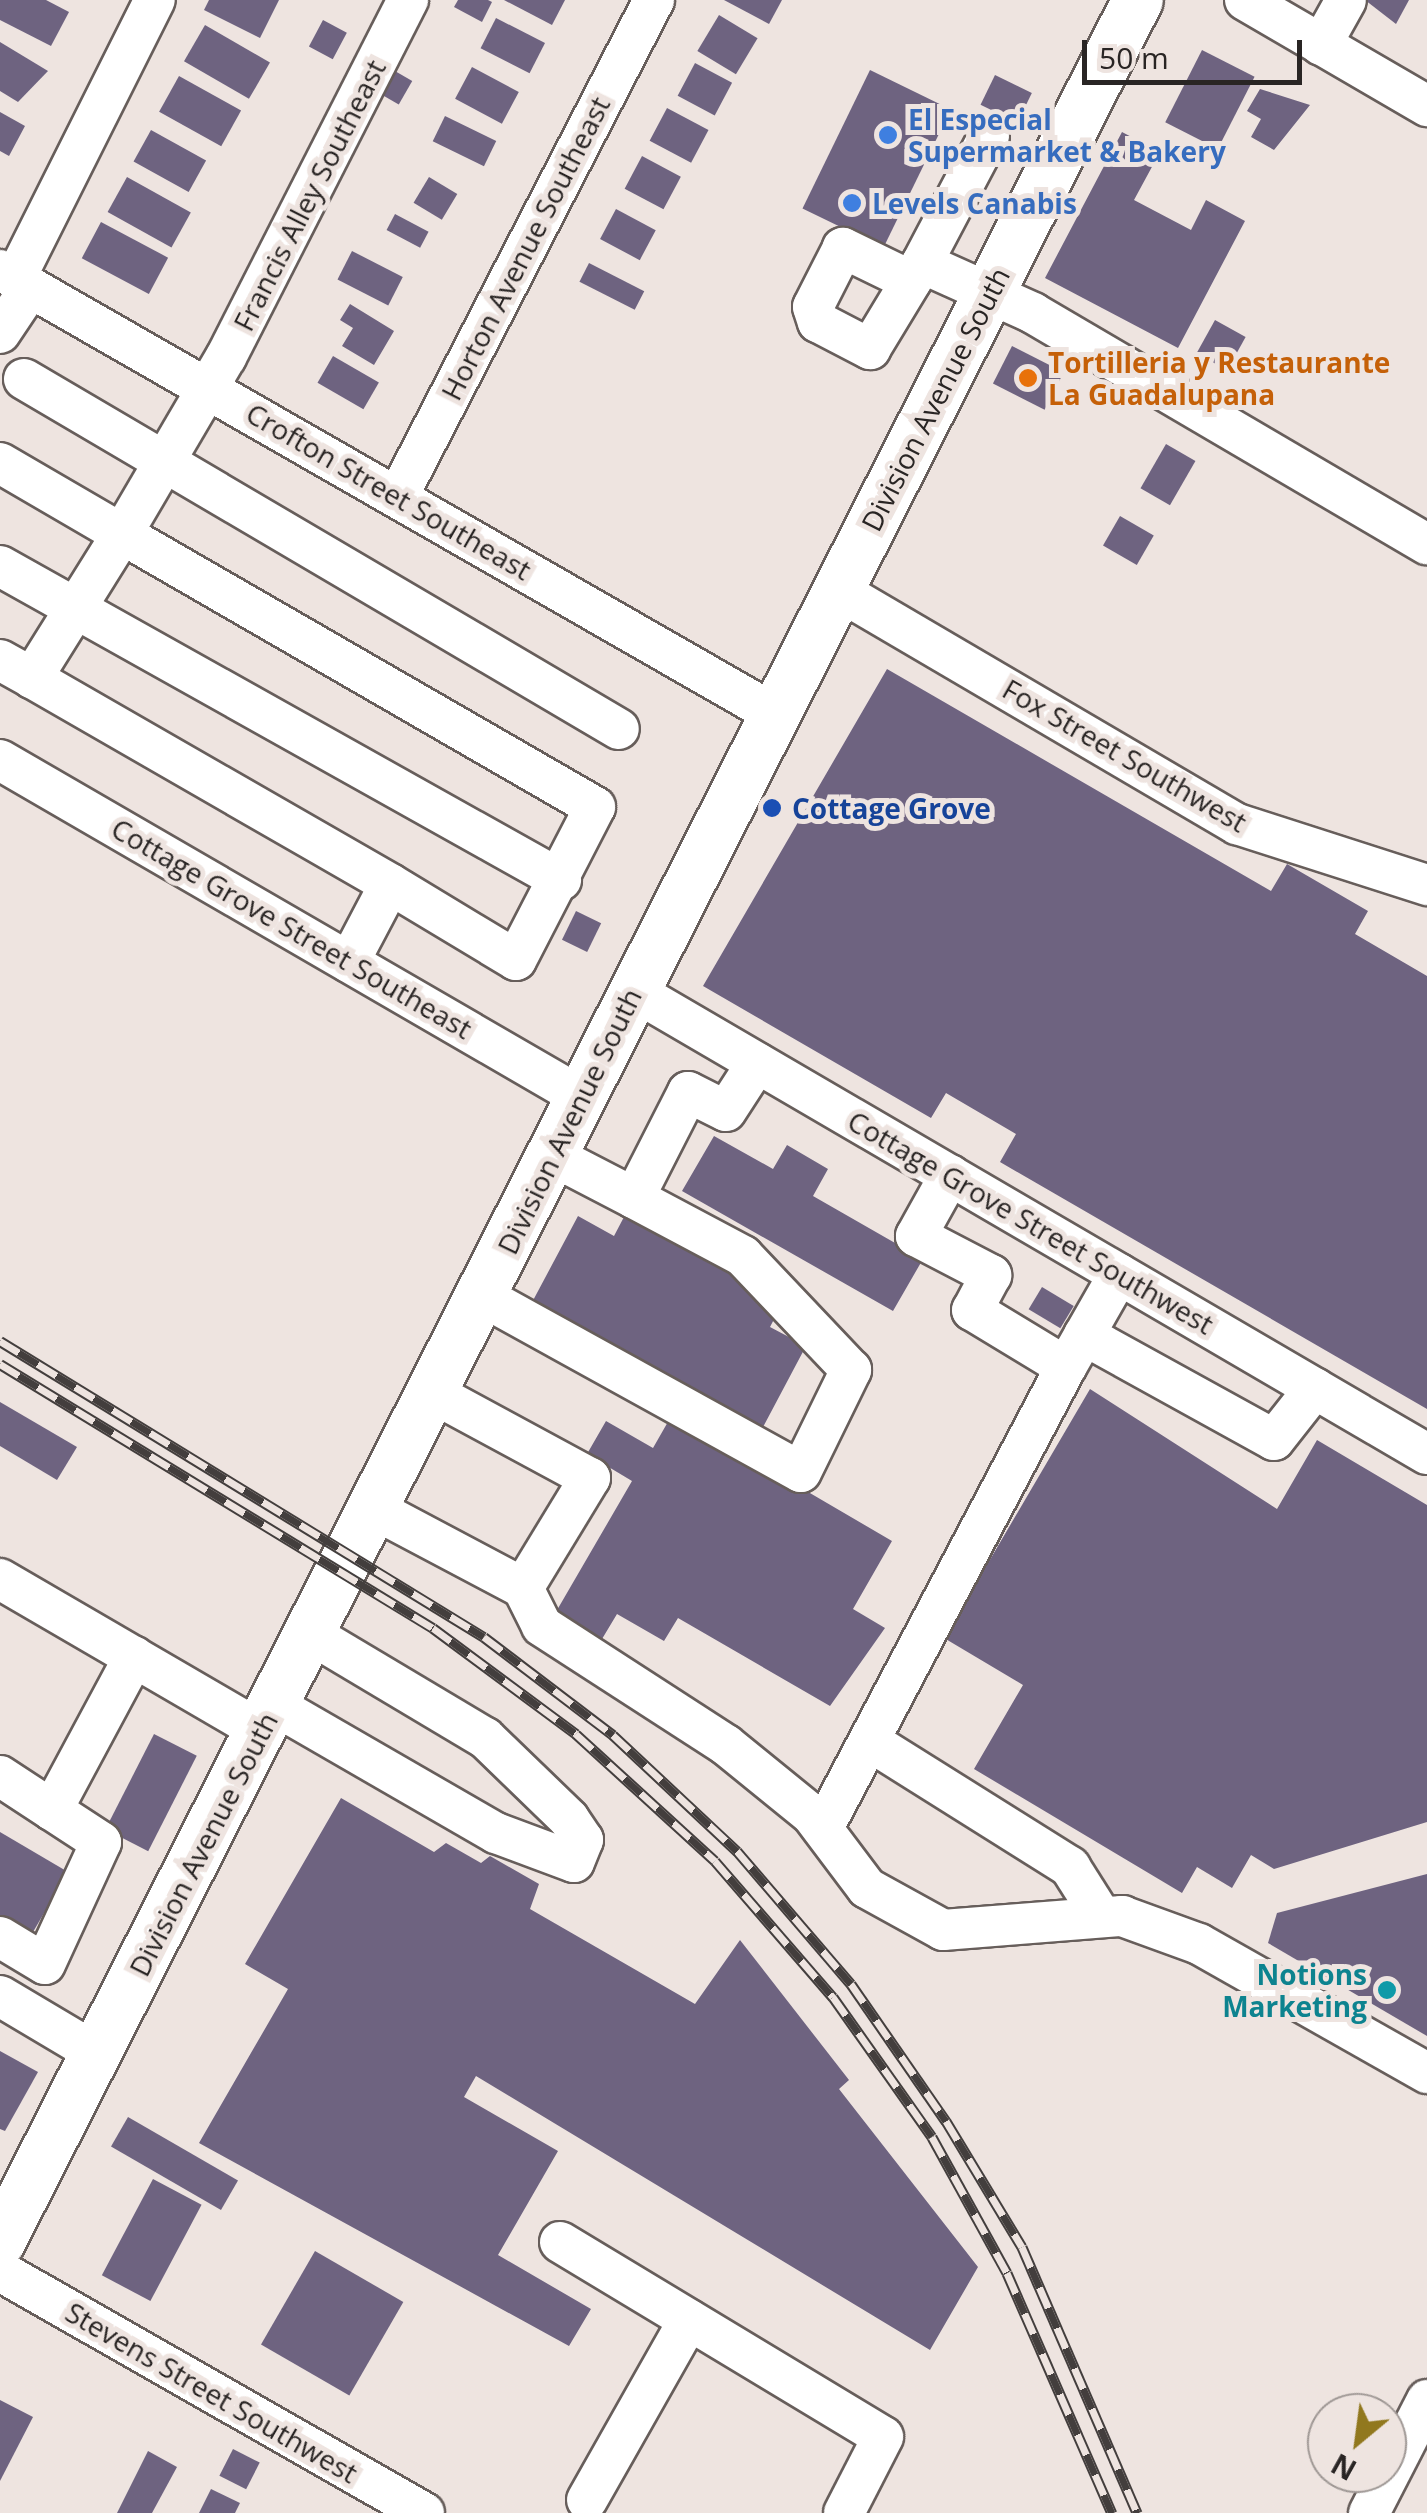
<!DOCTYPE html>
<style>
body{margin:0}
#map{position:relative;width:1427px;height:2513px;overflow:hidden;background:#eee4e0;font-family:"Open Sans",sans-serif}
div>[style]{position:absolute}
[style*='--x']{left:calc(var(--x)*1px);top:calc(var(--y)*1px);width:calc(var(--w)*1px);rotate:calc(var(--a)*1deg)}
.building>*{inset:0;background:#6e6380;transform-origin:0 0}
.roads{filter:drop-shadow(2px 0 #675e5b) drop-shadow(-2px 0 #675e5b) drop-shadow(0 2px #675e5b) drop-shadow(0 -2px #675e5b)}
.minor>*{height:40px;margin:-20px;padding:0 20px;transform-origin:20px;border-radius:20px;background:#fff}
.major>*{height:50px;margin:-25px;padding:0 25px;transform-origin:25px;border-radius:25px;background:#fff}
.rail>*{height:11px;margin-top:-5.5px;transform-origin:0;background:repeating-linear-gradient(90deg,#eee4e0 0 22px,#433e3d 0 44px);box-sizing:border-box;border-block:2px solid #433e3d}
.dots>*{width:28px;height:28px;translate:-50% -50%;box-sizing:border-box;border:5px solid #eee4e0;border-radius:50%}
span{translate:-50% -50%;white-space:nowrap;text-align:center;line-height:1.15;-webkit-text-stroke:10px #eee4e0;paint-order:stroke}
.shop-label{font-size:28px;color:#366cbe;font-weight:700}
.left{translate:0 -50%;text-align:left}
.street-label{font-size:28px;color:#292524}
.food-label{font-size:28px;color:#c56008;font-weight:700}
.transit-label{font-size:28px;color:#164399;font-weight:700}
.culture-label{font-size:28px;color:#0d838f;font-weight:700}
.right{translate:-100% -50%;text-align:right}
.north{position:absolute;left:1307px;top:2393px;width:100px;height:100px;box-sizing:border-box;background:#eee4e0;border:2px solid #9f9895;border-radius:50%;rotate:209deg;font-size:28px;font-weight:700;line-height:40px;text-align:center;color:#292524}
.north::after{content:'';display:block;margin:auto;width:35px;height:45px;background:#91781e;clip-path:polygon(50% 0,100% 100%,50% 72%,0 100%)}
.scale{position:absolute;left:1082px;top:40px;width:220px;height:45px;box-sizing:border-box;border:5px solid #292524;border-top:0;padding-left:12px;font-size:30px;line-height:35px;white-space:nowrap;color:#292524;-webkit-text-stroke:8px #eee4e0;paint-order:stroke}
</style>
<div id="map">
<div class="building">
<i style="clip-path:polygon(0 0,46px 0,69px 12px,51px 46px,0 20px)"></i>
<i style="clip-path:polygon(209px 0,279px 0,260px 38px,204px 10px)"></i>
<i style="clip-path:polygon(458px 0,488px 0,492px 2px,482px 22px,454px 7px)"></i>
<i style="clip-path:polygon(504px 0,565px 0,552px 25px)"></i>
<i style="clip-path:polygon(724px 0,782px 0,769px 24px)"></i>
<i style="clip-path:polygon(1365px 0,1409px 0,1396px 24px)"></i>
<i style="left:719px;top:15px;width:45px;height:42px;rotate:31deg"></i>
<i style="left:496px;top:18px;width:55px;height:34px;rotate:27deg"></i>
<i style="left:323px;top:20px;width:27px;height:30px;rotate:28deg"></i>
<i style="left:205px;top:25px;width:75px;height:42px;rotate:30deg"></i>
<i style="clip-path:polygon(0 42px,48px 71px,18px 102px,0 91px)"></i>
<i style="left:1202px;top:50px;width:59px;height:81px;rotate:27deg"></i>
<i style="left:695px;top:63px;width:42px;height:37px;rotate:28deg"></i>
<i style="left:388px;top:67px;width:28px;height:27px;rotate:30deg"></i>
<i style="left:472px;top:67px;width:53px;height:36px;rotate:28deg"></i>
<i style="left:870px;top:70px;width:90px;height:154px;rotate:26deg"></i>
<i style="left:995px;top:75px;width:41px;height:33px;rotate:26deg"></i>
<i style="left:179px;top:76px;width:71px;height:41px;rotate:29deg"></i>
<i style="clip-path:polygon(1260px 89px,1310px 105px,1274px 150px,1251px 137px,1261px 119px,1247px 111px)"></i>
<i style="left:667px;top:108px;width:47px;height:37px;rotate:28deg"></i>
<i style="clip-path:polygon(0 112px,25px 126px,9px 156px,0 151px)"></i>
<i style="left:445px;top:116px;width:57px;height:28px;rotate:26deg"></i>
<i style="left:151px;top:130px;width:63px;height:36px;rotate:29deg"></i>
<i style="clip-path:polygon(1122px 132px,1160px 152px,1134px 200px,1191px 230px,1206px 200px,1245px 221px,1178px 348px,1045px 278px)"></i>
<i style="left:642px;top:156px;width:44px;height:37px;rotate:28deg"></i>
<i style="left:127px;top:177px;width:73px;height:40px;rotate:29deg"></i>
<i style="left:429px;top:177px;width:33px;height:30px;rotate:31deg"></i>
<i style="left:616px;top:209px;width:45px;height:34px;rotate:28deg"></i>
<i style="left:395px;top:214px;width:38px;height:18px;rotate:28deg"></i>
<i style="left:101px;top:222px;width:76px;height:41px;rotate:28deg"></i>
<i style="left:352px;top:251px;width:57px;height:32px;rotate:27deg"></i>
<i style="left:589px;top:263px;width:62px;height:21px;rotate:27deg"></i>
<i style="clip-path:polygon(350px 304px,394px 331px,374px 365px,342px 346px,353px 328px,340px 320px)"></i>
<i style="left:1215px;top:320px;width:35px;height:38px;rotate:29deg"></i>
<i style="left:1012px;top:346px;width:58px;height:42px;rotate:27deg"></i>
<i style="left:333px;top:356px;width:53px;height:31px;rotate:30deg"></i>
<i style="left:1166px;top:444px;width:34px;height:51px;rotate:30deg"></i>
<i style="left:1120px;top:516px;width:39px;height:34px;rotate:30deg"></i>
<i style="clip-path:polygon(887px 669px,1271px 891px,1287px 864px,1368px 911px,1355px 934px,1427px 976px,1427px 1409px,1000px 1162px,1016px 1134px,946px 1093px,931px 1118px,703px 986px)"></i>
<i style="left:576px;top:911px;width:28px;height:32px;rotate:26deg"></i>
<i style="clip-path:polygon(714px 1136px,773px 1169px,787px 1145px,828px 1169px,813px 1196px,923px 1259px,893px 1311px,682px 1191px)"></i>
<i style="clip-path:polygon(625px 1215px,784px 1300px,770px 1327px,806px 1346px,761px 1431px,529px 1308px,578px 1216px,614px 1236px)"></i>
<i style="left:1042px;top:1287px;width:37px;height:26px;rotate:31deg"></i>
<i style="clip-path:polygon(1090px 1389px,1277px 1509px,1317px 1440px,1427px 1505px,1427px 1822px,1274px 1869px,1251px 1855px,1232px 1888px,1197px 1867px,1182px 1893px,974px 1769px,1023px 1685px,944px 1638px)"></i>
<i style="clip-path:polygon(0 1402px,77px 1447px,57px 1480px,0 1446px)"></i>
<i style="clip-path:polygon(673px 1413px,892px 1541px,853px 1609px,885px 1628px,830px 1706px,678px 1618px,664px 1641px,617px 1614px,599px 1644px,553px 1617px,632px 1481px,587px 1454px,606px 1421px,653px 1448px)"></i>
<i style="left:154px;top:1734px;width:48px;height:107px;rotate:27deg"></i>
<i style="clip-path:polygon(341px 1798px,434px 1852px,446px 1843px,481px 1863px,490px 1856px,539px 1884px,530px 1909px,695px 2004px,740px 1940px,849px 2080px,839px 2089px,978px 2267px,930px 2350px,476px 2076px,464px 2097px,558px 2151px,498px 2255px,591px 2309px,569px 2346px,199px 2143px,288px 1989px,245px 1964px)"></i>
<i style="clip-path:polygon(0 1832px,68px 1872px,26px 1944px,0 1928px)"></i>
<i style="clip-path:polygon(1427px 1874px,1427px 2036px,1268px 1943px,1277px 1913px)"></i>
<i style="clip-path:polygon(0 2051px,38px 2072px,5px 2131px,0 2129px)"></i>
<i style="left:128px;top:2117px;width:127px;height:34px;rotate:30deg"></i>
<i style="left:153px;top:2179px;width:55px;height:109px;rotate:28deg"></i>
<i style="left:315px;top:2251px;width:102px;height:108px;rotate:30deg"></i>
<i style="clip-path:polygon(0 2400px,33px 2417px,0 2481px)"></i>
<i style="left:233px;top:2449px;width:30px;height:30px;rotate:27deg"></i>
<i style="clip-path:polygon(148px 2451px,177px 2467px,152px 2513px,117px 2513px)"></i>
<i style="clip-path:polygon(211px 2489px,240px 2503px,235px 2513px,199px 2513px)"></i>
</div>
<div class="roads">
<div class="minor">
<i style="--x:1245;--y:0;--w:211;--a:30.2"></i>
<i style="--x:1321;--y:45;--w:51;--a:-60.9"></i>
<i style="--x:989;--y:136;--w:144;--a:117.8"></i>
<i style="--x:922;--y:263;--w:122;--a:24.2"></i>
<i style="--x:1033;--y:313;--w:457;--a:30.4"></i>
<i style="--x:0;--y:270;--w:895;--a:29.83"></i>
<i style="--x:15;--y:279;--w:312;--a:-63.4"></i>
<i style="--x:911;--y:281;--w:76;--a:-154.1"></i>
<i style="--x:843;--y:248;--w:66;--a:117"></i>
<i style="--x:813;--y:307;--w:16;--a:72"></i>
<i style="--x:818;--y:322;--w:59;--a:27.4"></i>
<i style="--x:870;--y:349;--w:100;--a:-58.8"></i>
<i style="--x:0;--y:333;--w:54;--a:-56.3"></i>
<i style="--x:24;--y:379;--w:690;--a:30.47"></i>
<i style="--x:0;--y:463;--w:141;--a:30.2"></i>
<i style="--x:122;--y:534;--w:170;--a:122"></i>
<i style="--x:32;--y:678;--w:413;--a:29.9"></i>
<i style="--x:398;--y:496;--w:558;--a:-62.7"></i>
<i style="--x:0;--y:566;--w:643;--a:29.24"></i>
<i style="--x:838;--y:590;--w:463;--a:30.4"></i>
<i style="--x:1237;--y:824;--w:200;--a:17.8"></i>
<i style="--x:0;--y:660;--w:37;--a:29"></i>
<i style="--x:0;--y:760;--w:674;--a:30.1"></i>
<i style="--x:349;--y:962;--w:88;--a:-62.3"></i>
<i style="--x:390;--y:884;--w:147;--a:31.1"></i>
<i style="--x:516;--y:960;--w:172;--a:-62.7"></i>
<i style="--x:595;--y:807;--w:546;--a:-150.01"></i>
<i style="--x:122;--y:534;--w:205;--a:-59.6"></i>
<i style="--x:226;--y:357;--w:401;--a:-63"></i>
<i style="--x:634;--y:991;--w:918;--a:30.28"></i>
<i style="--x:553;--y:1156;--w:91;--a:27.4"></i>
<i style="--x:634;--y:1198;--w:119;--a:-63"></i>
<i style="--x:688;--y:1092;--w:42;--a:26.6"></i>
<i style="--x:726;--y:1111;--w:57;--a:-57.1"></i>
<i style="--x:950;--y:1175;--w:70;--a:119.1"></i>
<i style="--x:916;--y:1236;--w:85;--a:27.5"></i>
<i style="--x:991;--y:1275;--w:40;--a:118"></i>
<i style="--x:972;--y:1310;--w:110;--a:31.2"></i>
<i style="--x:1066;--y:1367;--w:107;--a:-60.3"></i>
<i style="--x:482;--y:1296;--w:364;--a:28.9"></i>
<i style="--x:801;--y:1472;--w:114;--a:-63.9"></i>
<i style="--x:851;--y:1370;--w:157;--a:-133.5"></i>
<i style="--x:743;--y:1256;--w:123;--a:-152"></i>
<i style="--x:1084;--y:1335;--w:217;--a:28.9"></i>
<i style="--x:1274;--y:1440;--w:66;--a:-51.7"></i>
<i style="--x:374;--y:1509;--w:169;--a:27.9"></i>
<i style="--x:523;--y:1588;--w:129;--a:-58.7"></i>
<i style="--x:590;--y:1478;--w:179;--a:-151.6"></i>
<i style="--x:0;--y:1579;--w:302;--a:30.2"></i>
<i style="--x:523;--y:1588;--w:42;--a:63.4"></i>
<i style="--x:542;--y:1626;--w:219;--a:32.9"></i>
<i style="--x:726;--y:1745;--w:111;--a:39.1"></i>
<i style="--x:812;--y:1815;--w:91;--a:53"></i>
<i style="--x:867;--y:1888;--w:87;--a:28.9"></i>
<i style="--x:943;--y:1930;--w:180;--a:-4.5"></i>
<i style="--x:1122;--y:1916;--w:82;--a:20"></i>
<i style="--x:1199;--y:1944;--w:262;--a:29.5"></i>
<i style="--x:274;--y:1705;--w:256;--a:30"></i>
<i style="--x:496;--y:1833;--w:83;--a:20.4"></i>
<i style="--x:574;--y:1862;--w:24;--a:-68"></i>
<i style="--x:583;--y:1840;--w:25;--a:-124"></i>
<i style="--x:569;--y:1819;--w:117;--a:-136"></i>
<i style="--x:485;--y:1738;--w:205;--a:-149.2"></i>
<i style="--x:871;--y:1742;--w:235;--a:32.1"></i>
<i style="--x:1070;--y:1867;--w:58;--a:57.7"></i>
<i style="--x:0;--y:1776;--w:62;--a:33.2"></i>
<i style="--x:52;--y:1810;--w:174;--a:-61.8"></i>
<i style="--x:823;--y:1828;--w:521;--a:-62.21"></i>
<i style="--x:0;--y:1937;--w:52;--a:31"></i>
<i style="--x:45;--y:1964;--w:134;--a:-65.3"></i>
<i style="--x:101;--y:1842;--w:59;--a:-146.9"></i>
<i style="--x:0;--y:1996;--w:112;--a:30.7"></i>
<i style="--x:560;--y:2242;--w:377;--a:31.1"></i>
<i style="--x:883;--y:2437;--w:85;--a:117.2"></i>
<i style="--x:0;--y:2271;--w:488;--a:29.7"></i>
<i style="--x:587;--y:2500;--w:207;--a:-60.5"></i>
<i style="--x:1369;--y:2513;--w:127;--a:-62.8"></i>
</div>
<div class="major">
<i style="--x:0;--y:2242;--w:2514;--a:-63.09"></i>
</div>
</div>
<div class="rail">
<i style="--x:0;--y:1341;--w:567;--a:31.45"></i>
<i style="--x:484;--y:1637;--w:162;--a:37.2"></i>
<i style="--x:613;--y:1735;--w:170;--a:43.1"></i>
<i style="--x:737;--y:1851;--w:175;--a:49.4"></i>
<i style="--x:851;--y:1984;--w:167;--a:55.3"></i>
<i style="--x:946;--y:2121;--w:147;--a:58.9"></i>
<i style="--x:1022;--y:2247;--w:290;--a:66.6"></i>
<i style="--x:0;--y:1364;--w:507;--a:31.37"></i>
<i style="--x:433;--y:1628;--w:178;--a:36.5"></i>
<i style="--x:576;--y:1734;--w:188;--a:42.4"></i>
<i style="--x:715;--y:1861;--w:180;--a:49.1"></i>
<i style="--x:833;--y:1997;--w:171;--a:54.7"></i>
<i style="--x:932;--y:2137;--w:155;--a:61.1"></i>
<i style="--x:1007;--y:2273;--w:262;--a:66.4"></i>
</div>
<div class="dots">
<i style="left:888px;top:135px;background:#3f7fe0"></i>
<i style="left:852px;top:203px;background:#3f7fe0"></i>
<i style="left:1028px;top:378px;background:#e8710a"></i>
<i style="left:772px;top:808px;background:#1a4fb4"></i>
<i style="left:1387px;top:1990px;background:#0f9aa8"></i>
</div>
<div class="shop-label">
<span class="left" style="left:908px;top:135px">El Especial<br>Supermarket &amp; Bakery</span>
<span class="left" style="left:872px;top:203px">Levels Canabis</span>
</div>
<div class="street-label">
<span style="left:309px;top:195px;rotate:-63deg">Francis Alley Southeast</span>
<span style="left:525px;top:248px;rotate:-63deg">Horton Avenue Southeast</span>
<span style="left:935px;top:399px;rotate:-63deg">Division Avenue South</span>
<span style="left:389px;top:491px;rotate:30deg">Crofton Street Southeast</span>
<span style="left:1125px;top:755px;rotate:30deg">Fox Street Southwest</span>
<span style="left:292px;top:928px;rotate:30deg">Cottage Grove Street Southeast</span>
<span style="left:569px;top:1121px;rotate:-64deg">Division Avenue South</span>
<span style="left:1031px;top:1222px;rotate:30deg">Cottage Grove Street Southwest</span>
<span style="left:203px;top:1844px;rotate:-63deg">Division Avenue South</span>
<span style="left:212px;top:2392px;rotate:30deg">Stevens Street Southwest</span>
</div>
<div class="food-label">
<span class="left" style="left:1048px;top:378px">Tortilleria y Restaurante<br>La Guadalupana</span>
</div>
<div class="transit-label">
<span class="left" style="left:792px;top:808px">Cottage Grove</span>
</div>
<div class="culture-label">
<span class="right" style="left:1367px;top:1990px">Notions<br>Marketing</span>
</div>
<div class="north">N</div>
<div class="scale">50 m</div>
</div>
